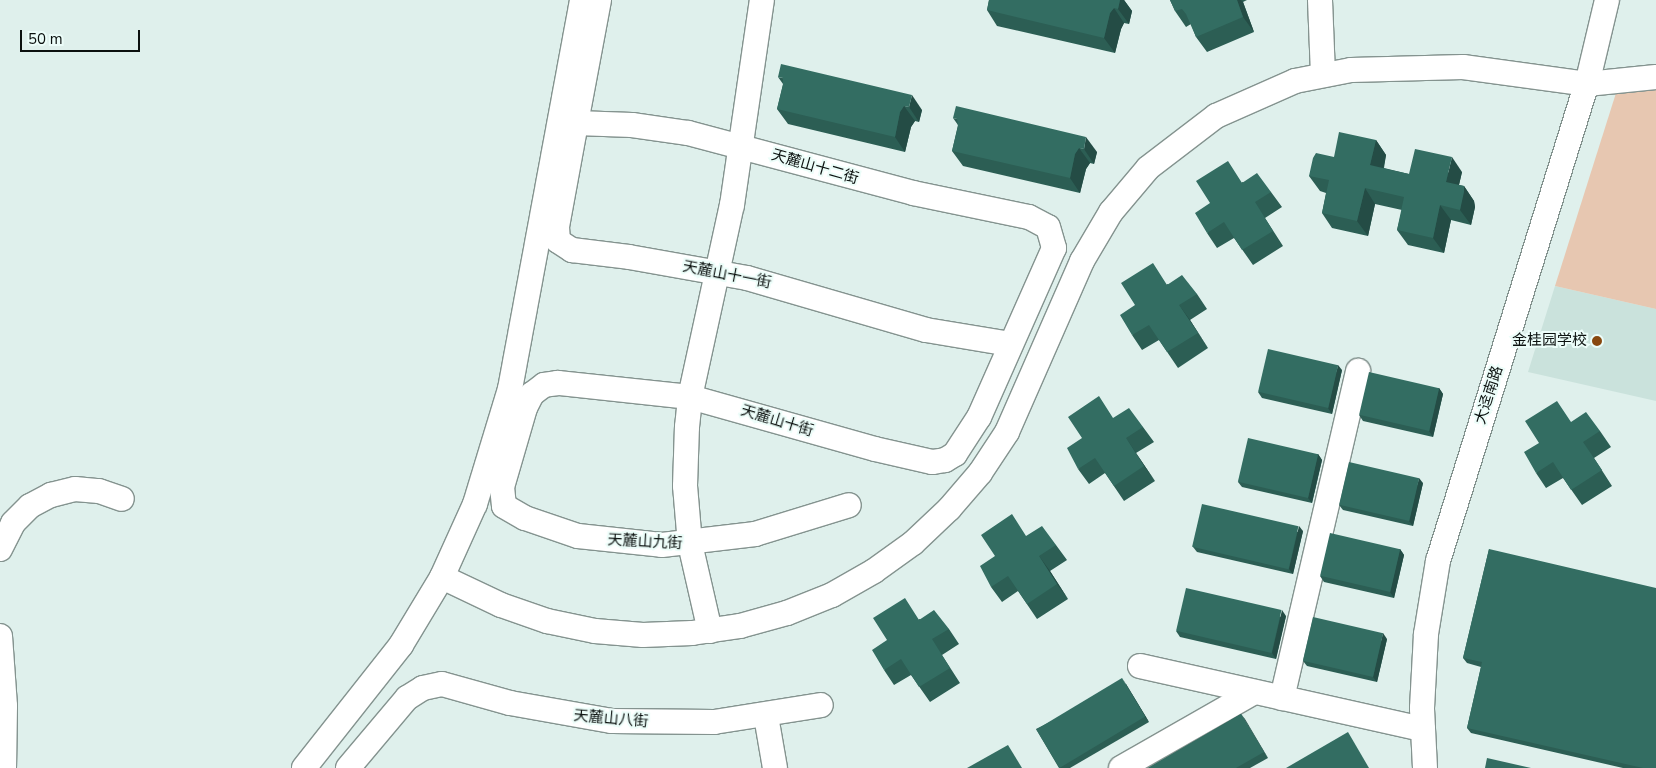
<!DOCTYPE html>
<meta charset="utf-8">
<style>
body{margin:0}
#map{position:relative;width:1656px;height:768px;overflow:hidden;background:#dff0ec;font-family:"Nunito Sans","Noto Sans SC",sans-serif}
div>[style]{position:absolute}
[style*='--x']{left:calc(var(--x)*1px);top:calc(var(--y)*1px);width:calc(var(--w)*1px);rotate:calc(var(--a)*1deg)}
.built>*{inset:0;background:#cae2dc}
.green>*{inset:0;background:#e7c7b1}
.roads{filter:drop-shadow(1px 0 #84938f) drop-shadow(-1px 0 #84938f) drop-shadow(0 1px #84938f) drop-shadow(0 -1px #84938f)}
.minor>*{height:24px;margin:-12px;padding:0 12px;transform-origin:12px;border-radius:12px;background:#fff}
.wall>*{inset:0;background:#2c5e54}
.shaded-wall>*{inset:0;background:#244c45}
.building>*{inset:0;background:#336d62;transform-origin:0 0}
.dots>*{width:14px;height:14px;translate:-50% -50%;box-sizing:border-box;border:2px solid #ecfdf9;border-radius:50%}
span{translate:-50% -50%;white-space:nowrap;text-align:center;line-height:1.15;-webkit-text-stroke:4px #ecfdf9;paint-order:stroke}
.street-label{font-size:15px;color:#0b110f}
.poi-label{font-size:15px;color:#0b110f}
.right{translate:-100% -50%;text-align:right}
.scale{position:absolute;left:20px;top:30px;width:120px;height:22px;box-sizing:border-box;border:2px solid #0b110f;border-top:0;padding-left:6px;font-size:15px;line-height:18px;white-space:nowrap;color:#0b110f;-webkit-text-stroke:4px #ecfdf9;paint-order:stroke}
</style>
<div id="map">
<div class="built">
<i style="clip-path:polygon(1555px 286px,1656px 309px,1656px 401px,1528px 372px)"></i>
</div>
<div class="green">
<i style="clip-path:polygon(1656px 89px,1656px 309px,1555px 286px,1616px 93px)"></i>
</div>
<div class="roads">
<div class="minor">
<i style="--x:599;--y:0;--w:125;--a:100.6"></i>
<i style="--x:576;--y:123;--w:56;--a:2"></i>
<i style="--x:632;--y:125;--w:57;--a:8.1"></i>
<i style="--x:688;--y:133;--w:233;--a:14.9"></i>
<i style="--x:913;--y:193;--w:118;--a:11.7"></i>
<i style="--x:1029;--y:217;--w:21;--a:28"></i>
<i style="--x:1048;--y:227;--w:22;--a:74"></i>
<i style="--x:1054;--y:248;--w:185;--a:113.9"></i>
<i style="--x:979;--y:417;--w:44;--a:123"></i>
<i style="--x:955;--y:454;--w:12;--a:149"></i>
<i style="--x:945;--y:460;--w:13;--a:171"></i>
<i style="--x:932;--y:462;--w:58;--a:-167.2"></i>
<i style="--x:875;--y:449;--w:192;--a:-164.3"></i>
<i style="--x:690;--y:397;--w:133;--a:-173.9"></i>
<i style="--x:558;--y:383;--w:14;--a:172"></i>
<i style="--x:544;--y:385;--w:15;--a:143"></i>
<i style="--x:532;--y:394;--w:16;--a:117"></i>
<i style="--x:525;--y:408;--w:82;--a:106.2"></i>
<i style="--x:502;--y:487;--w:19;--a:84"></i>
<i style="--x:504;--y:506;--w:24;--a:30"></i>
<i style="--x:525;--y:518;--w:56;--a:18.8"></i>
<i style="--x:578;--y:536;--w:84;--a:6.1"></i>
<i style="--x:662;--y:545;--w:94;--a:-6.7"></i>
<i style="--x:755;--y:534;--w:98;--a:-17.1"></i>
<i style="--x:1320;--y:0;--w:75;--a:87.7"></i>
<i style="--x:576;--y:123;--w:106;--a:100.4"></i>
<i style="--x:557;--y:227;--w:14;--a:86"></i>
<i style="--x:558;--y:241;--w:17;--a:33"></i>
<i style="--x:572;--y:250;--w:57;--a:7"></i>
<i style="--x:629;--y:257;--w:120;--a:10.1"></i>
<i style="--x:747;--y:278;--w:186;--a:16.2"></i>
<i style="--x:926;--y:330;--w:86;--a:9.4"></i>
<i style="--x:0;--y:549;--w:29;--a:-63"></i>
<i style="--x:13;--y:523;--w:24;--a:-45"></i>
<i style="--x:30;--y:506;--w:24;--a:-28"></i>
<i style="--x:51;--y:495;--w:25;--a:-14"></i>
<i style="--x:75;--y:489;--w:24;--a:5"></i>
<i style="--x:99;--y:491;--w:24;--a:19"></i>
<i style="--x:442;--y:577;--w:65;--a:25.4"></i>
<i style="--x:501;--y:605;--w:49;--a:19.2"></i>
<i style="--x:547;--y:621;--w:49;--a:11.8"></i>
<i style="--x:595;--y:631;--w:48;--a:4.8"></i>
<i style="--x:643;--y:635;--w:49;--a:-2.3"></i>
<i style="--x:692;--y:633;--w:49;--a:-8.3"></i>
<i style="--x:740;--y:626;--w:49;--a:-15.5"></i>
<i style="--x:787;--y:613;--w:48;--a:-21.8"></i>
<i style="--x:832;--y:595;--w:48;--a:-29.7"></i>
<i style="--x:874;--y:571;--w:48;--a:-35.7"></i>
<i style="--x:913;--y:543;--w:50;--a:-43.4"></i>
<i style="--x:949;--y:509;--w:48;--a:-49.3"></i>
<i style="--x:980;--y:473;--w:49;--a:-56.6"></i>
<i style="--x:1007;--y:432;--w:187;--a:-66.3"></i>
<i style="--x:1082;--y:261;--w:57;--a:-59.4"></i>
<i style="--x:1111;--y:212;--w:57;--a:-49.9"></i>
<i style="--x:1148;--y:168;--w:86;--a:-37.4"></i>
<i style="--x:1216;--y:116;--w:86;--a:-23.9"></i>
<i style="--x:1295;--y:81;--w:57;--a:-11.1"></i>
<i style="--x:1351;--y:70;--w:112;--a:-1.5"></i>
<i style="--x:1463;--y:67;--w:125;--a:7.8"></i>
<i style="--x:1587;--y:84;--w:69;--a:-5.8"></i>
<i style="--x:710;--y:631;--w:89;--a:-102.9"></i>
<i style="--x:690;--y:544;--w:58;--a:-94.9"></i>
<i style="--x:685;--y:486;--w:59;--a:-88.1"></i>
<i style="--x:687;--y:427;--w:30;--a:-84"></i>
<i style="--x:690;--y:397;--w:197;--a:-77.7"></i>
<i style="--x:732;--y:205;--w:207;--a:-81.7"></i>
<i style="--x:0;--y:636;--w:70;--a:85.9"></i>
<i style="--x:5;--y:706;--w:62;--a:90.9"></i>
<i style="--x:1140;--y:666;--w:290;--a:12.6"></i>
<i style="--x:1282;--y:698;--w:336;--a:-76.9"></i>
<i style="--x:766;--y:716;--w:53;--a:80.2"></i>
<i style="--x:304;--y:768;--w:157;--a:-51.7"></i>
<i style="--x:401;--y:645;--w:79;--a:-58.9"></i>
<i style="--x:442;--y:577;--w:80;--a:-65.7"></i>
<i style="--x:475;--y:504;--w:120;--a:-73.1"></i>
<i style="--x:510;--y:389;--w:396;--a:-79.5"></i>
<i style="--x:348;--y:768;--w:92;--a:-49.9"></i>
<i style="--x:407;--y:698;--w:19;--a:-32"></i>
<i style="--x:423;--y:688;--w:19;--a:-12"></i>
<i style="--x:442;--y:684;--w:71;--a:15.6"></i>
<i style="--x:510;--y:703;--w:104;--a:10"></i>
<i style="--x:612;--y:721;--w:102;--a:0.6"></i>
<i style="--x:714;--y:722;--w:108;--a:-9"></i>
<i style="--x:1121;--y:768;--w:153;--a:-29.7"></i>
<i style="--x:1425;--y:768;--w:60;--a:-92.9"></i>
<i style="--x:1422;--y:708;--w:74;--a:-86.9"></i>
<i style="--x:1426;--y:634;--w:74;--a:-80.7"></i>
<i style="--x:1438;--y:561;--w:500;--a:-72.7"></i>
<i style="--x:1587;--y:84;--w:86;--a:-76.6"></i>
</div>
</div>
<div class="wall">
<i style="clip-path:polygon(989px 0,1124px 0,1132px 11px,1129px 24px,1124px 23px,1121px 29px,1115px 53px,997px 26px,987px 10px)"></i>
<i style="clip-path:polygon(1170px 0,1247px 0,1243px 2px,1254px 32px,1207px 52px,1196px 37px,1191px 24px,1186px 27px,1175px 11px)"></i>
<i style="clip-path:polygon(778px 77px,922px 110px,919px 122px,915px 121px,911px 127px,905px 152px,788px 124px,777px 109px,783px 84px)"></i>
<i style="clip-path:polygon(953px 118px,1097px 152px,1094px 164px,1090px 163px,1086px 169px,1080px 193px,963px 166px,952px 151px,958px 125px)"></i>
<i style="clip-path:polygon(1376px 140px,1386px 155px,1384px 168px,1409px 174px,1462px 172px,1459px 185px,1464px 186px,1474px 201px,1475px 207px,1471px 225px,1451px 220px,1444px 253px,1408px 245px,1397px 230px,1402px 210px,1375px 204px,1368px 236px,1332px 228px,1322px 213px,1326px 193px,1320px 191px,1309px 176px,1334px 157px)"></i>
<i style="clip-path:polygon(1242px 182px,1271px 192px,1282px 207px,1265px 218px,1283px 246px,1253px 265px,1234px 238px,1217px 248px,1207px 233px)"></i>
<i style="clip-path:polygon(1167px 284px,1197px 294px,1207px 309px,1190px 320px,1208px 348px,1178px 368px,1159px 340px,1142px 350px,1132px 335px)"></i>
<i style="clip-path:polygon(1342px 370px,1332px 414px,1262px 398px,1258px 392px)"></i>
<i style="clip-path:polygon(1439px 388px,1443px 394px,1433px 437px,1363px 421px,1359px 415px)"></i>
<i style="clip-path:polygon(1114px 418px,1143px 427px,1154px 442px,1136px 453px,1155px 481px,1124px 501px,1105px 473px,1089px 484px,1078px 469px)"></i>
<i style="clip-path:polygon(1571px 422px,1600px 431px,1611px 447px,1594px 458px,1612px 486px,1582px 505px,1563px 478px,1546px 488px,1536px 473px)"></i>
<i style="clip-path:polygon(1318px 454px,1322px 460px,1312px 503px,1242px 487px,1238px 482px)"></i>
<i style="clip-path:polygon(1423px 483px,1413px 526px,1343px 510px,1339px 505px)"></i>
<i style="clip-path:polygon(1303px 531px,1293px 574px,1197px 552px,1193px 547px)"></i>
<i style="clip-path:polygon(1027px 536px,1056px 545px,1067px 560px,1050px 571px,1068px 599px,1037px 619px,1018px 591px,1002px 602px,991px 587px,995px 556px)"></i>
<i style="clip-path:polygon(1400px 549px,1404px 555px,1394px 598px,1324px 582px,1320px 576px)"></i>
<i style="clip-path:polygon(1489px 549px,1656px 768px,1623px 768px,1471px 733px,1467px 728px,1481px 667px,1467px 663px,1463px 658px)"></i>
<i style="clip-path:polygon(1286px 616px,1276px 659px,1180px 637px,1176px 631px)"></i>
<i style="clip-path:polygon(919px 619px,949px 629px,959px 644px,942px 655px,960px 683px,930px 702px,911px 675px,894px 685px,884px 670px)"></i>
<i style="clip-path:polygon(1387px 639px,1377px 682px,1307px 666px,1303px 661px)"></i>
<i style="clip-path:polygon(1126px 684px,1149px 722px,1070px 768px,1059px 768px,1036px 729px)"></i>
<i style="clip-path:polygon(1241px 714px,1268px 758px,1250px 768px,1148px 768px)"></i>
</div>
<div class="shaded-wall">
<i style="clip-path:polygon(1120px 0,1124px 0,1132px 11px,1129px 24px,1118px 9px)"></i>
<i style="clip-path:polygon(1237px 0,1241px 0,1243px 2px,1254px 32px,1243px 17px)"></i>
<i style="clip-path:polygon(1114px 8px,1124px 23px,1121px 29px,1115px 53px,1104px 38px,1110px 13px)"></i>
<i style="clip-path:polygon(912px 95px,922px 110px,919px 122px,909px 107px)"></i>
<i style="clip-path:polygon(904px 106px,915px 121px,911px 127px,905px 152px,895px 137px,900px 112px)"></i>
<i style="clip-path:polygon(1086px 137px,1097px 152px,1094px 164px,1084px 149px)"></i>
<i style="clip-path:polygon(1376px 140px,1386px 155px,1381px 180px,1370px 165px)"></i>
<i style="clip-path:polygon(1079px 148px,1090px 163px,1086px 169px,1080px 193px,1070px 178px,1075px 154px)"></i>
<i style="clip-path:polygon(1452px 157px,1462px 172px,1456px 197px,1446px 182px)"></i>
<i style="clip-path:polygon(1464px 186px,1474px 201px,1475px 207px,1471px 225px,1460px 210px)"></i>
<i style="clip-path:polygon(1365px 188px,1375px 204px,1368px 236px,1357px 221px)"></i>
<i style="clip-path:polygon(1440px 205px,1451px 220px,1444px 253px,1433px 238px)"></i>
<i style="clip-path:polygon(1179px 305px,1190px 320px,1208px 348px,1198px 333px)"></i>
<i style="clip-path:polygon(1338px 365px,1342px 370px,1332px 414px,1328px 408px)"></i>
<i style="clip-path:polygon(1439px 388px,1443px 394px,1433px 437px,1429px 431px)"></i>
<i style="clip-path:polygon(1126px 438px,1136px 453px,1155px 481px,1144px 466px)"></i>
<i style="clip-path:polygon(1318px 454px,1322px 460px,1312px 503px,1308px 498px)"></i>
<i style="clip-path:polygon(1419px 478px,1423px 483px,1413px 526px,1409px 521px)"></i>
<i style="clip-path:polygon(1299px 526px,1303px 531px,1293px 574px,1289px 569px)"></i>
<i style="clip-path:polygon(1400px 549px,1404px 555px,1394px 598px,1390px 592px)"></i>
<i style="clip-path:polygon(1039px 556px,1050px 571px,1068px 599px,1057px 584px)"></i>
<i style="clip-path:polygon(1282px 610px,1286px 616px,1276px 659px,1272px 653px)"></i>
<i style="clip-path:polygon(1383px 633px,1387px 639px,1377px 682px,1373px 677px)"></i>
<i style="clip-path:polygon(1122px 678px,1126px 684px,1149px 722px,1145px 717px)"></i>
<i style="clip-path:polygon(1241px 714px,1245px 719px,1268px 758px,1264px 752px)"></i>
</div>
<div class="building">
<i style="clip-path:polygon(989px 0,1120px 0,1118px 9px,1114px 8px,1110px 13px,1104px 38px,987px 10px)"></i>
<i style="clip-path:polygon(1170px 0,1237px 0,1243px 17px,1196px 37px,1186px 14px,1182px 9px,1175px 11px)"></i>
<i style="clip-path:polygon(781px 64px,912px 95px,909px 107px,904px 106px,900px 112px,895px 137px,777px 109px,783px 85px,783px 78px,778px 77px)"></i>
<i style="clip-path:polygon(956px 106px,1086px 137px,1084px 149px,1079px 148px,1075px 154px,1070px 178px,952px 151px,958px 126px,957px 119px,953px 118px)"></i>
<i style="clip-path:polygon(1339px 132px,1376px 140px,1370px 165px,1391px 170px,1409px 174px,1415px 149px,1452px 157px,1446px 182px,1464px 186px,1464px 192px,1460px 210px,1440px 205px,1433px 238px,1397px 230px,1404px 197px,1365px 188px,1357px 221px,1322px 213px,1329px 180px,1309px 176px,1313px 158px,1316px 153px,1334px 157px)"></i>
<i style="clip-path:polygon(1228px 161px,1242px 183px,1257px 173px,1271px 192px,1255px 202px,1273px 231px,1242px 250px,1224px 222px,1207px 233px,1195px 213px,1210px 203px,1196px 181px)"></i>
<i style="clip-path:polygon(1153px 263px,1167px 285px,1182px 275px,1197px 294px,1179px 305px,1198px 333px,1167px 352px,1149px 325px,1132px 335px,1120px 315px,1135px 305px,1121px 283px)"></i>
<i style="left:1268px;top:349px;width:72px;height:44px;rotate:13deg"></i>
<i style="left:1369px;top:372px;width:72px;height:44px;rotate:13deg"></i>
<i style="clip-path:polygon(1099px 396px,1113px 418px,1129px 408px,1143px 427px,1126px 438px,1144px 466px,1114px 486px,1095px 458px,1078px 469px,1067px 448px,1082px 438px,1068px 417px)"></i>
<i style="clip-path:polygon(1557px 401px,1571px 422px,1586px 412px,1600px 431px,1583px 442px,1602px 470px,1571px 490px,1553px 462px,1536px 473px,1524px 452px,1539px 443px,1525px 421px)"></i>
<i style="left:1248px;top:438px;width:72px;height:45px;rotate:13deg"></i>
<i style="left:1349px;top:462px;width:72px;height:44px;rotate:13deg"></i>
<i style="left:1202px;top:504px;width:99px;height:44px;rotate:13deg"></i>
<i style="clip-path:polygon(1012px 514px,1026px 536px,1042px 526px,1056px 545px,1039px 556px,1057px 584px,1027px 604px,1008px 576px,991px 587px,980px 566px,995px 556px,981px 535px)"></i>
<i style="left:1330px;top:533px;width:72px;height:44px;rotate:13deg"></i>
<i style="clip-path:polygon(1489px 549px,1656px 588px,1656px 768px,1643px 768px,1467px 728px,1482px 662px,1463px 658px)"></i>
<i style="left:1186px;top:588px;width:98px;height:44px;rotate:13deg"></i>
<i style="clip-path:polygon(905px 598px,919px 620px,934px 610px,949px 629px,932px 639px,950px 668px,919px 687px,901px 659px,884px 670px,872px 650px,887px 640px,873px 618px)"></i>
<i style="left:1313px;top:617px;width:72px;height:45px;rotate:13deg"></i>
<i style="left:1122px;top:678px;width:45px;height:100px;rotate:59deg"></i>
<i style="clip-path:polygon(1241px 714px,1264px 752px,1236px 768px,1148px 768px)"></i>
<i style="clip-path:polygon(1348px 732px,1369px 768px,1286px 768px)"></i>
<i style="clip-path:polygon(1008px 745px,1022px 768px,967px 768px)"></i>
<i style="clip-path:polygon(1487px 758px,1531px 768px,1485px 768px)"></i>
</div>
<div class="dots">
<i style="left:1597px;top:341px;background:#88480f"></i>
</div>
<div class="street-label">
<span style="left:815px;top:167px;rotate:16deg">天麓山十二街</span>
<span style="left:727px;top:275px;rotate:11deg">天麓山十一街</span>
<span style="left:1489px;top:395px;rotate:-72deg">大迳南路</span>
<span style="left:777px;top:421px;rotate:17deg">天麓山十街</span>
<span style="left:645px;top:542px;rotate:3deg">天麓山九街</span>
<span style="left:611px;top:719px;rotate:5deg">天麓山八街</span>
</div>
<div class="poi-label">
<span class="right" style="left:1587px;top:341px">金桂园学校</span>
</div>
<div class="scale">50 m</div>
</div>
